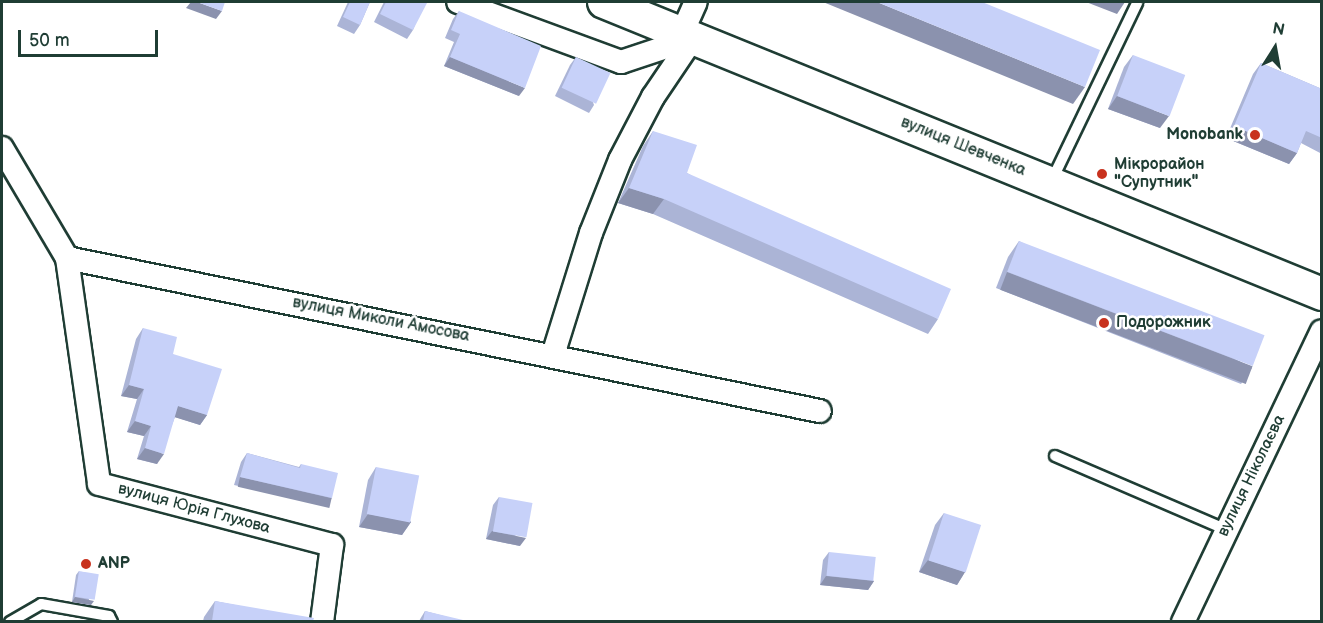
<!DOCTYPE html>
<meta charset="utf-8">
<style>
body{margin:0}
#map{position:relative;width:1323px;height:623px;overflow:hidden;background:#fff;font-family:"Balsamiq Sans",sans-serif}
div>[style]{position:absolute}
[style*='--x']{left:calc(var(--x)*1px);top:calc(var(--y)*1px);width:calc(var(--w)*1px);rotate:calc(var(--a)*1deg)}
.roads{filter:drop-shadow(2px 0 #1f3d34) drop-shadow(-2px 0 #1f3d34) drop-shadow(0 2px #1f3d34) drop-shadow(0 -2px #1f3d34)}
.lane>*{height:10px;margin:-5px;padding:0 5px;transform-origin:5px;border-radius:5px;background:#fff}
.street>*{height:22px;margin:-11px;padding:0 11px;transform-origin:11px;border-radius:11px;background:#fff}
.secondary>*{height:32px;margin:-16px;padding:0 16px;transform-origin:16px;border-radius:16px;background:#fff}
.wall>*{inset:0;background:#abb4d6}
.shaded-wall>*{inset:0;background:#8b92ae;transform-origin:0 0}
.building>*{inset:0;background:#c7d1f9;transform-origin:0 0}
.dots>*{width:16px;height:16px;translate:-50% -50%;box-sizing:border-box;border:3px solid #fff;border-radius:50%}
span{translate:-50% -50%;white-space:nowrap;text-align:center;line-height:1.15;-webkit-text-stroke:5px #fff;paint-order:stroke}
.poi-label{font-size:16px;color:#1f3d34;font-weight:700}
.right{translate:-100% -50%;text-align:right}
.left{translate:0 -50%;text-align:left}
.street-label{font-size:16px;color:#1f3d34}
.frame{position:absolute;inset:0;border:3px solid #1f3d34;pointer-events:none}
.north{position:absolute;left:1245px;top:18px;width:60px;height:60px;-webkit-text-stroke:4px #fff;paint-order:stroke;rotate:11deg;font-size:16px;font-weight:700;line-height:24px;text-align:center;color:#1f3d34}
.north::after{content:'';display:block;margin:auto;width:21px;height:27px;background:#1f3d34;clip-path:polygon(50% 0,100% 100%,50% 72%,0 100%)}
.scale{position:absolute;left:18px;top:30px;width:140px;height:27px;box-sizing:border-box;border:3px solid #1f3d34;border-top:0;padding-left:8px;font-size:18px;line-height:21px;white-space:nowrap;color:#1f3d34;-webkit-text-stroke:4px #fff;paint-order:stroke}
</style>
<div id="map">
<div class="roads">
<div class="lane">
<i style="--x:1051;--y:182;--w:199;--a:-64.3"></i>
<i style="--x:1055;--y:456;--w:187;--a:23.3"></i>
<i style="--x:10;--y:622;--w:36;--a:-30"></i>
<i style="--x:41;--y:604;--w:69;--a:10"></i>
<i style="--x:109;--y:616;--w:7;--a:63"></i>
</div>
<div class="street">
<i style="--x:458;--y:2;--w:174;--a:20.2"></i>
<i style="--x:621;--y:62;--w:76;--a:-18.4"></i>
<i style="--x:682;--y:33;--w:34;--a:-66"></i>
<i style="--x:2;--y:148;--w:128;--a:59.4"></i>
<i style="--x:67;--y:258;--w:768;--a:11.49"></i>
<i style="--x:67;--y:258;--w:228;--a:81.9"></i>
<i style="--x:99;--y:484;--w:241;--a:14.7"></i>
<i style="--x:332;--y:545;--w:78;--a:97.4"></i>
<i style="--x:553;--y:355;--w:128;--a:-72.7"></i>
<i style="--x:591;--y:233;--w:79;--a:-68.3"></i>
<i style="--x:620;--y:160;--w:71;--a:-62.4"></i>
<i style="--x:653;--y:97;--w:71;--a:-55.9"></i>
<i style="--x:1183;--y:622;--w:322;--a:-64.5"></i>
</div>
<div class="secondary">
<i style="--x:604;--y:2;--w:775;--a:22.13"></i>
</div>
</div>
<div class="wall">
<i style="clip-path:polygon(348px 2px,370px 2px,360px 25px,354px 34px,337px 26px)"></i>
<i style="clip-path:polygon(384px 2px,424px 2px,413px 30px,407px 39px,374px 22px)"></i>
<i style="clip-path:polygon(459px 11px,519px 96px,444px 66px,454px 42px,445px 38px,453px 19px)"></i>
<i style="clip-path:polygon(1133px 55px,1160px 128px,1108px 109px,1124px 67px)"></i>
<i style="clip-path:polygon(576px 57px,594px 105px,589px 113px,555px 96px,570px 65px)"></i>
<i style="clip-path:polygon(1261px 63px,1322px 89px,1322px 154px,1301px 143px,1297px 153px,1289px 164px,1226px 138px,1253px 74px)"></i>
<i style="clip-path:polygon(653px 131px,687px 173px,938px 319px,928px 334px,653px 214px,618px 203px,643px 146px)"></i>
<i style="clip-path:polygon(1019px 241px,1252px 368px,1241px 384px,996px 288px,1008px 257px)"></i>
<i style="clip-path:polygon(143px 328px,173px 354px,207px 415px,200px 425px,175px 417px,157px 464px,137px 459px,144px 436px,127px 432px,137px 399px,121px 396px,136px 339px)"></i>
<i style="clip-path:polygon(247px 453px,299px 467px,301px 464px,332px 498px,326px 506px,234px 485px,241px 462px)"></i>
<i style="clip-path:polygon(376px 467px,411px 522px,402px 535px,359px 527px,368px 480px)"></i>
<i style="clip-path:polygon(499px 497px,520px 546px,486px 539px,493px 505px)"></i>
<i style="clip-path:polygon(944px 513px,965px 572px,957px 585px,919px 572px,935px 525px)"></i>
<i style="clip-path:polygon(829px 552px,874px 581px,868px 590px,820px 585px,823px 560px)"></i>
<i style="clip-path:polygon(79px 571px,91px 605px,72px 602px,76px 575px)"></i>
<i style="clip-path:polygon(215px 601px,313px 621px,203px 621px,204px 617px)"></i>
<i style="clip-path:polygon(425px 611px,462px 621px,419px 621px)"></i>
</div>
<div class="shaded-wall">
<i style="clip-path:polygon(191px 2px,197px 2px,222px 11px,216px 19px,186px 8px)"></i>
<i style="clip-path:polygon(823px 2px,877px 2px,1085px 87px,1073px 104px)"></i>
<i style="clip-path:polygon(1086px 2px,1125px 2px,1117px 14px)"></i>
<i style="clip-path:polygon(450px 57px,525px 88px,519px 96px,444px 66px)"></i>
<i style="clip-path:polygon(1117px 96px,1169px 116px,1160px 128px,1108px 109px)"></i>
<i style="clip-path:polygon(1234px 126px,1297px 153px,1289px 164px,1226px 138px)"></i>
<i style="clip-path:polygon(629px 188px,664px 199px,653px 214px,618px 203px)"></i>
<i style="left:1007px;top:272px;width:263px;height:19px;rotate:21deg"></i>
<i style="clip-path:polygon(129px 385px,144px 389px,137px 399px,121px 396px)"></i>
<i style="clip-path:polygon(178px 406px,207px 415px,200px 425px,171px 416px)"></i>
<i style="clip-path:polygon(135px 421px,151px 426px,144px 436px,127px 432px)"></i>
<i style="clip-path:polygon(145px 448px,164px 454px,157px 464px,137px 459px)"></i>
<i style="left:240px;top:477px;width:94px;height:10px;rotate:13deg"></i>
<i style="clip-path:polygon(368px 514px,411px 522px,402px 535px,359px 527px)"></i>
<i style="clip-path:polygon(492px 531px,526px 538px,520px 546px,486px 539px)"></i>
<i style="clip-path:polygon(928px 560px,965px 572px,957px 585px,919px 572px)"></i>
<i style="clip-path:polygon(826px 576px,874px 581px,868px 590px,820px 585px)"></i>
<i style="clip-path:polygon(75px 597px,94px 601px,91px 605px,72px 602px)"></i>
</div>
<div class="building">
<i style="clip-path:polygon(197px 2px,225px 2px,222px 11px)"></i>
<i style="clip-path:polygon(350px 2px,370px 2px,360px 25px,343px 17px)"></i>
<i style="clip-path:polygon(386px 2px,424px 2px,427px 3px,413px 30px,380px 14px)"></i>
<i style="clip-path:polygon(877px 2px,982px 2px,1100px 50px,1085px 87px)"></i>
<i style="clip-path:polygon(459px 11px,541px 46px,525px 88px,450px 57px,460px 34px,451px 30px)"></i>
<i style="left:1133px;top:55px;width:56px;height:44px;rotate:21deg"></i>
<i style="left:576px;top:57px;width:38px;height:34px;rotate:25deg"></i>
<i style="clip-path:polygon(1261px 63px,1322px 89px,1322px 138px,1306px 131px,1297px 153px,1234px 126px)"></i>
<i style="clip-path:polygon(653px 131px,697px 145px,687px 173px,951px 289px,938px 319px,664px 199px,629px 188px)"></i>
<i style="left:1019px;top:241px;width:263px;height:33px;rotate:21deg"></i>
<i style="clip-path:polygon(143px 328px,177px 337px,173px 354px,222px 369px,207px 415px,178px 406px,164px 454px,145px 448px,151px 426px,135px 421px,144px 389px,129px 385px)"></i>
<i style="clip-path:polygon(247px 453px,300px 468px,301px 464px,338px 473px,332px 498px,240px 477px)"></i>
<i style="left:376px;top:467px;width:44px;height:48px;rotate:11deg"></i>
<i style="left:499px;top:497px;width:34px;height:35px;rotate:10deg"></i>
<i style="left:944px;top:513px;width:39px;height:50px;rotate:18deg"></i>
<i style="left:829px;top:552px;width:47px;height:24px;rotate:6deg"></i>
<i style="left:79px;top:571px;width:20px;height:26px;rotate:9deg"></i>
<i style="clip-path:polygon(215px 601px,314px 618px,313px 621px,212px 621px)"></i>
<i style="clip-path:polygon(425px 611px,463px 620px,462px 621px,423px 621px)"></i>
</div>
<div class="dots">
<i style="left:1255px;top:135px;background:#c8321e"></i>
<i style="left:1102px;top:174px;background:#c8321e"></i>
<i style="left:1104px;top:323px;background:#c8321e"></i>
<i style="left:86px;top:564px;background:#c8321e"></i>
</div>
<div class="poi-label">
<span class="right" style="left:1243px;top:135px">Monobank</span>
<span class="left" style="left:1114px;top:174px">Мікрорайон<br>"Супутник"</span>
<span class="left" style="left:1116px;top:323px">Подорожник</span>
<span class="left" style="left:98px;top:564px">ANP</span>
</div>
<div class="street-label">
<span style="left:963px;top:147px;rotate:22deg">вулиця Шевченка</span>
<span style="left:381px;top:320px;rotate:11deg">вулиця Миколи Амосова</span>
<span style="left:1252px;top:476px;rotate:-64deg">вулиця Ніколаєва</span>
<span style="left:194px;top:509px;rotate:15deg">вулиця Юрія Глухова</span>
</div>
<div class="frame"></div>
<div class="north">N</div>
<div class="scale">50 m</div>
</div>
